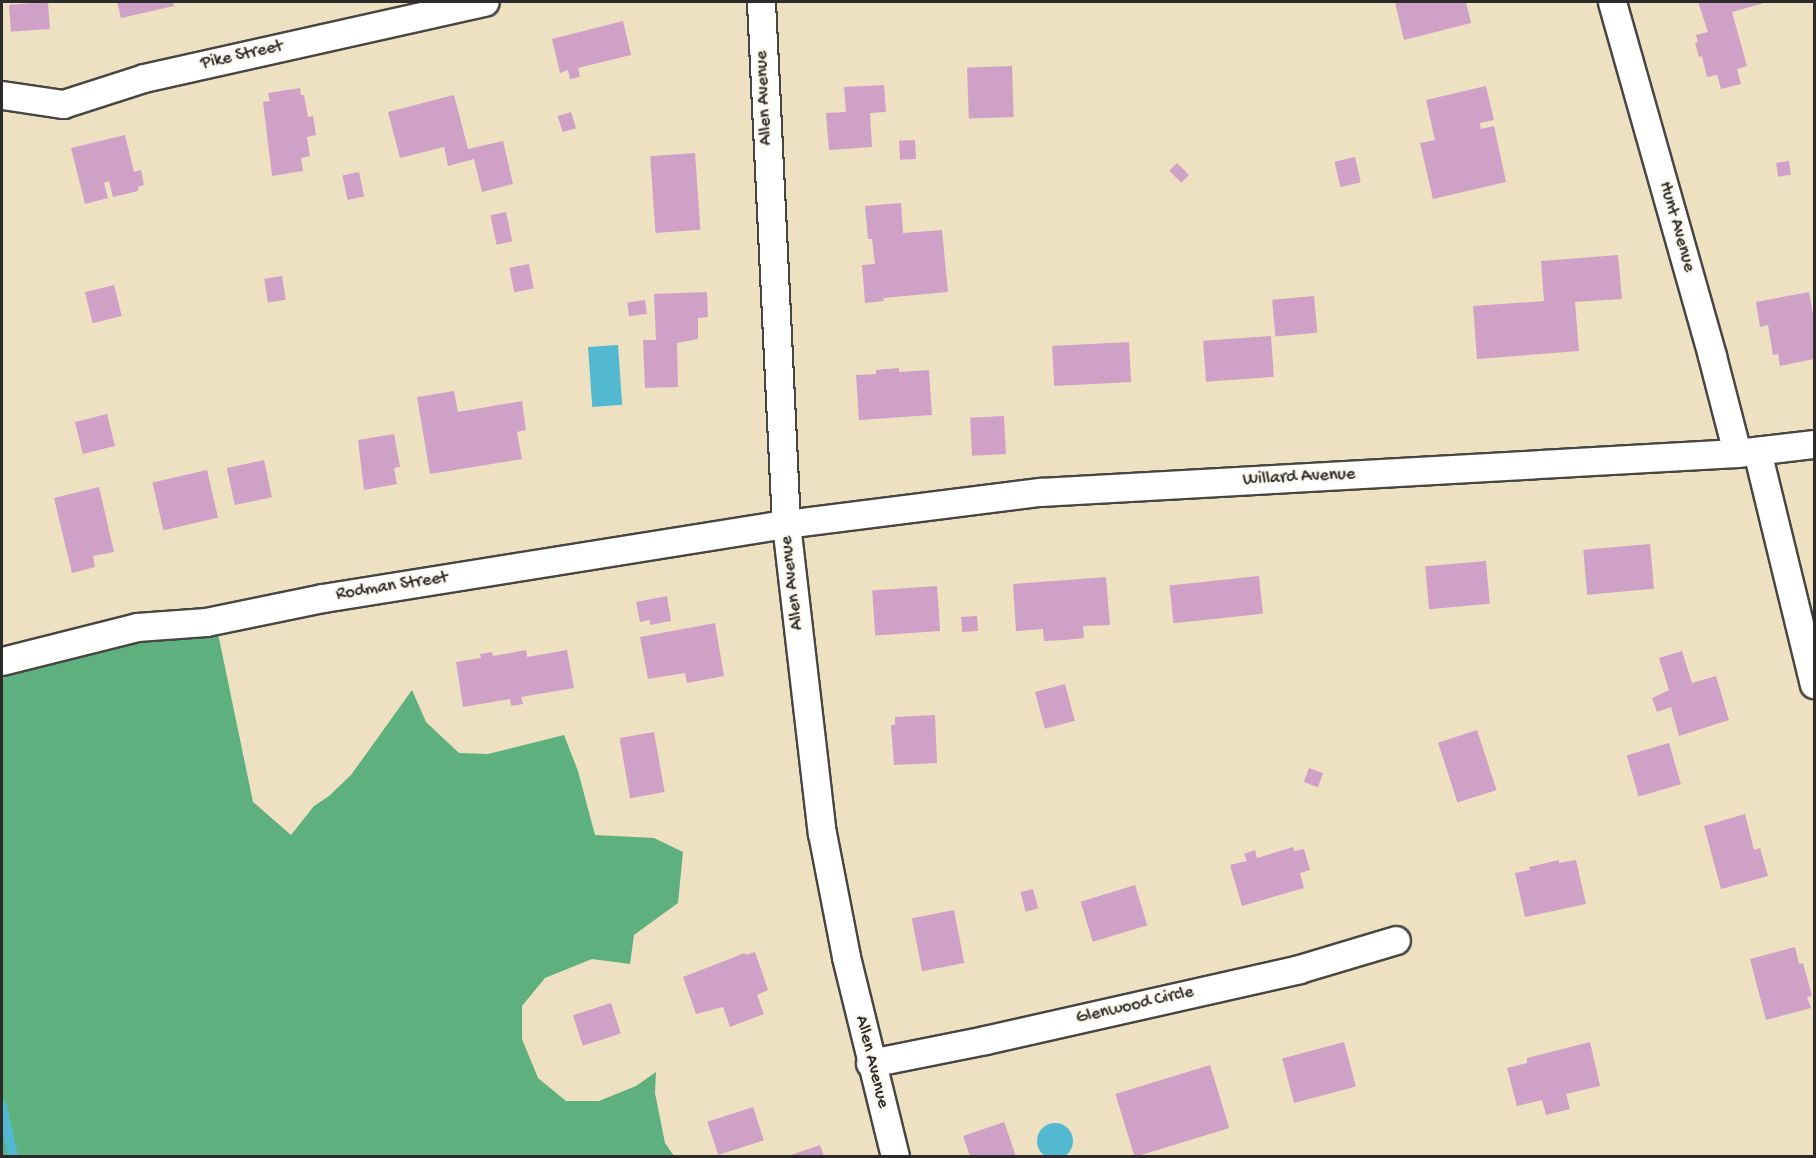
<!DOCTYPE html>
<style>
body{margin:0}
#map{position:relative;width:1816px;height:1158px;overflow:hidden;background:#eee1c1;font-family:"Gochi Hand",sans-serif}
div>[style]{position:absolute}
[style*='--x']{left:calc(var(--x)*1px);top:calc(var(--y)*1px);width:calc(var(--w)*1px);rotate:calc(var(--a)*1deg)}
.forest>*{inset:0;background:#5eb17e}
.water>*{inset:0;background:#53b9d1;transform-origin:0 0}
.round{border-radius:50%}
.stream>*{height:10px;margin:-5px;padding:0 5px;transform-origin:5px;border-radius:5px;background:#53b9d1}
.building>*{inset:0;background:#cfa1c7;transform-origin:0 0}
.roads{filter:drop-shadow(2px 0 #484642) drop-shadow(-2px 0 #484642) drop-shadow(0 2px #484642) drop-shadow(0 -2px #484642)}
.street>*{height:27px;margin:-13.5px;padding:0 13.5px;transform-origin:13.5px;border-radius:13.5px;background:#fff}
span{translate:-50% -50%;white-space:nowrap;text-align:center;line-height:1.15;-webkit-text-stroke:4.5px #fbf7ec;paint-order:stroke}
.street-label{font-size:18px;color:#2b2b2b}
.frame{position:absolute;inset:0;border:3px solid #2b2b2b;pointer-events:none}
</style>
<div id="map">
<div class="forest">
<i style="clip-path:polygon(215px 619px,253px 802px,291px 835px,314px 806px,329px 796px,351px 775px,412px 690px,426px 722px,459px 753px,488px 754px,564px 735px,578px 771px,595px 835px,654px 838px,683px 852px,678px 903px,634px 935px,630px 964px,592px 959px,545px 978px,522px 1006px,522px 1039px,538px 1078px,566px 1101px,599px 1101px,636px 1086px,656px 1072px,655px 1093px,665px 1143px,674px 1156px,2px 1156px,2px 662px)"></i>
</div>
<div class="water">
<i style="left:618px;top:345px;width:60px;height:30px;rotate:86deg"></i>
<i class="round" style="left:1037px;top:1123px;width:36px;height:36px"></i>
</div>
<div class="stream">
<i style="--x:2;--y:1106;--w:51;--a:77.6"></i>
</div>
<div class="building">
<i style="left:48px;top:2px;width:27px;height:39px;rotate:86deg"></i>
<i style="clip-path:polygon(117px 2px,173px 2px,174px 6px,121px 18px)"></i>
<i style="clip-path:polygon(1395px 2px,1466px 2px,1471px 23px,1404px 40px)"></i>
<i style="clip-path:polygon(1698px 2px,1768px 2px,1732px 12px,1747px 66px,1737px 69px,1741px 84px,1721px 89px,1717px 75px,1707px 77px,1702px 56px,1699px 57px,1695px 43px,1698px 42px,1696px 35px,1708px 32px)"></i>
<i style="clip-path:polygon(623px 21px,631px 55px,578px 68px,580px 77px,570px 79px,568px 70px,560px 73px,552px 39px)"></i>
<i style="left:1012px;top:66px;width:51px;height:45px;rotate:88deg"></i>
<i style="clip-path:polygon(884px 85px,886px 112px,870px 113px,872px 147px,829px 150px,826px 113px,846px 112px,844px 87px)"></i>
<i style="clip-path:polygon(1486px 86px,1494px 120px,1480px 123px,1481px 129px,1494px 126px,1506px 182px,1433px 199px,1420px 143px,1435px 140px,1426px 100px)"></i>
<i style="clip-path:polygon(300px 88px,301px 95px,304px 95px,308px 117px,313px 116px,316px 135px,307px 137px,310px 156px,301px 158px,303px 171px,272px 176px,263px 102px,270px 101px,268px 93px)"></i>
<i style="clip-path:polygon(454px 95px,468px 149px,503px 141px,513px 184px,482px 192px,474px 159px,448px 166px,444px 147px,400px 158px,388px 112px)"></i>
<i style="left:571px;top:112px;width:17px;height:14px;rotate:73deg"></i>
<i style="clip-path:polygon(125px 135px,134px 172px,141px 170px,144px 185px,138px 187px,138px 191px,113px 197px,109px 181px,104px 183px,108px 198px,85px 204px,71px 148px)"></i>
<i style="left:915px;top:140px;width:19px;height:16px;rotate:87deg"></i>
<i style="left:695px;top:153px;width:77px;height:45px;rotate:86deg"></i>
<i style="left:1355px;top:157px;width:26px;height:21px;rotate:77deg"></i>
<i style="left:1789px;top:161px;width:14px;height:13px;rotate:82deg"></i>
<i style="left:1177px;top:163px;width:17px;height:11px;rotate:45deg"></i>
<i style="left:359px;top:172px;width:25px;height:17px;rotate:78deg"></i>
<i style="clip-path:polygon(901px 203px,903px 233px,942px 230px,948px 292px,883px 298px,884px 301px,865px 303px,862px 265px,875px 264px,872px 239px,868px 239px,865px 206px)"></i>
<i style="left:506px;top:212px;width:30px;height:16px;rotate:78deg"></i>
<i style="clip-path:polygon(1618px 255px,1622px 299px,1575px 302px,1579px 351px,1477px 359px,1473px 306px,1544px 301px,1541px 261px)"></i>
<i style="left:529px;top:264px;width:25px;height:20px;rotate:79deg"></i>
<i style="left:282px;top:276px;width:24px;height:18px;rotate:81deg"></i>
<i style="left:114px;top:285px;width:32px;height:30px;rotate:76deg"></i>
<i style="clip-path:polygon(707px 292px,708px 317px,698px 318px,698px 339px,677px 343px,678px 387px,645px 388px,643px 340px,656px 340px,654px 294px)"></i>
<i style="clip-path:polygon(1809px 292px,1814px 320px,1814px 359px,1780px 366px,1778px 354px,1773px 355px,1768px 325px,1760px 327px,1756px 302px)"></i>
<i style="left:1314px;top:296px;width:37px;height:42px;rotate:85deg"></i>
<i style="left:645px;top:300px;width:14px;height:18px;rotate:82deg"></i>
<i style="left:1271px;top:336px;width:41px;height:68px;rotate:86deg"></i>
<i style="left:1129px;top:342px;width:40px;height:77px;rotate:87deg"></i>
<i style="clip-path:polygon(899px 368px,899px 372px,929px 370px,932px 415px,859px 420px,856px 375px,876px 374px,876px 370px)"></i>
<i style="clip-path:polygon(454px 391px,458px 412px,522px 401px,526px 430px,517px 432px,522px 459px,430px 474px,417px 397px)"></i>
<i style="left:107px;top:414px;width:33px;height:33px;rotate:76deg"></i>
<i style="left:1004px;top:416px;width:38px;height:34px;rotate:87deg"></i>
<i style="clip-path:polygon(394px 434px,400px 467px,394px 468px,397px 484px,364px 490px,358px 440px)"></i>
<i style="left:264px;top:460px;width:38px;height:38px;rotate:78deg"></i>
<i style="left:207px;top:470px;width:49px;height:56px;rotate:77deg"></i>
<i style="clip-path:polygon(99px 487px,114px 552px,93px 556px,95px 567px,72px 573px,54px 498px)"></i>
<i style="left:1650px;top:544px;width:45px;height:67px;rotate:85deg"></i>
<i style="left:1486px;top:561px;width:43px;height:61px;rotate:85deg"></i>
<i style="left:1259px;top:576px;width:38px;height:90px;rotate:84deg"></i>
<i style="clip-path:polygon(1106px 577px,1110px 625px,1083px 626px,1084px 638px,1064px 640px,1044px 641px,1043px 629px,1016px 631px,1013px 584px)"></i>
<i style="left:937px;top:586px;width:45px;height:65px;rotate:86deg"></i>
<i style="clip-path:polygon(667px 596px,671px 621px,650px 625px,650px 620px,640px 622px,636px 602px)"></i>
<i style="left:977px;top:616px;width:15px;height:16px;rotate:86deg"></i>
<i style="clip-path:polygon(715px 623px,724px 676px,687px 683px,685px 673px,648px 679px,640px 637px)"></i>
<i style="clip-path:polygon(526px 650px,527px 657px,567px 650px,574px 688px,521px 697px,523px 704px,511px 706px,510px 699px,463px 707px,456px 662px,481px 658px,480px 654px,492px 652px,493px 656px)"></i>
<i style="clip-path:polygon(1682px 651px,1692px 683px,1716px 676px,1729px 720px,1679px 736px,1671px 707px,1657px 712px,1652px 698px,1669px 690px,1659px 658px)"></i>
<i style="left:1065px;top:684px;width:38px;height:31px;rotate:75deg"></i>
<i style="clip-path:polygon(935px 715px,937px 763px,894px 765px,891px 725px,895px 725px,895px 717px)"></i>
<i style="left:1477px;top:730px;width:63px;height:41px;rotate:72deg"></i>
<i style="left:654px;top:732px;width:61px;height:35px;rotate:80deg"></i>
<i style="left:1669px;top:743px;width:43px;height:44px;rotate:74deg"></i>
<i style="left:1309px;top:768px;width:15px;height:15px;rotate:20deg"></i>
<i style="clip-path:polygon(1745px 814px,1754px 850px,1760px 848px,1768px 876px,1721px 889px,1704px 826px)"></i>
<i style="clip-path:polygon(1293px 847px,1294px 851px,1304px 849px,1310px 870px,1300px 873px,1304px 888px,1242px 906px,1230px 865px,1247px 861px,1244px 854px,1255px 850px,1257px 858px)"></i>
<i style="clip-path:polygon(1559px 860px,1559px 863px,1576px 860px,1586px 904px,1525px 917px,1515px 873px,1530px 870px,1529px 867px)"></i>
<i style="left:1135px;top:885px;width:42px;height:57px;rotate:73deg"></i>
<i style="left:1033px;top:889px;width:20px;height:13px;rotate:75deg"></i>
<i style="left:954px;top:910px;width:54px;height:43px;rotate:79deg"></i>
<i style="clip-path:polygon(1795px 947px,1799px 964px,1803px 963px,1812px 996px,1807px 997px,1811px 1008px,1766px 1020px,1750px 959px)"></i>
<i style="clip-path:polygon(755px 952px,768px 990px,757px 995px,764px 1014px,730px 1027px,723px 1007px,696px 1014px,683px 977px,745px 953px,746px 955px)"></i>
<i style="left:611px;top:1003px;width:32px;height:40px;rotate:72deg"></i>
<i style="left:1344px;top:1042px;width:46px;height:64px;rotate:75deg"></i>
<i style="clip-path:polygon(1590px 1042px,1600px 1086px,1566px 1094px,1570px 1109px,1546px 1115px,1542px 1100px,1517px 1106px,1507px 1068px,1527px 1063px,1527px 1058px)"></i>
<i style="left:1210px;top:1065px;width:66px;height:99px;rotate:73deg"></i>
<i style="left:753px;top:1107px;width:35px;height:48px;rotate:72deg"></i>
<i style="clip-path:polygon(1004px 1122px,1016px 1156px,970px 1156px,963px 1136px)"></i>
<i style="clip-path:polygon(820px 1145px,824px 1156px,788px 1156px)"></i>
</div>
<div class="roads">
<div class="street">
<i style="--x:761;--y:2;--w:523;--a:87.26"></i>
<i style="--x:786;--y:524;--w:311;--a:83.4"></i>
<i style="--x:822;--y:833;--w:126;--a:79"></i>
<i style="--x:846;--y:957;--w:205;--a:76.2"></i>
<i style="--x:1612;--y:2;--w:368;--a:74.2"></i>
<i style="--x:1712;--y:356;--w:100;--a:75.5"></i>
<i style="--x:2;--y:95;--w:62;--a:8.4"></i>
<i style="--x:63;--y:104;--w:85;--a:-17.8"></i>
<i style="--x:144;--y:78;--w:349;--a:-12.6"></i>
<i style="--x:1757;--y:451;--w:240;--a:76.3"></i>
<i style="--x:2;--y:661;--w:139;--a:-14.1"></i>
<i style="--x:137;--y:627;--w:69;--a:-4.1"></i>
<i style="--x:206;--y:622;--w:119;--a:-11.6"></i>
<i style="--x:323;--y:598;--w:469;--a:-9.1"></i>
<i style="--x:786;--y:524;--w:256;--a:-7.2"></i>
<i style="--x:1040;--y:492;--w:698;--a:-3.2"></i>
<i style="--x:1737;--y:453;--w:78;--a:-6.7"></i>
<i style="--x:870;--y:1063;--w:117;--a:-11.3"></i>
<i style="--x:985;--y:1040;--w:322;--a:-12.7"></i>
<i style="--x:1299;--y:969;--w:101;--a:-16.6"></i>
</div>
</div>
<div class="street-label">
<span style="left:242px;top:56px;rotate:-13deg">Pike Street</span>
<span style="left:765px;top:98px;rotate:-93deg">Allen Avenue</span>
<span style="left:1676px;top:227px;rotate:74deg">Hunt Avenue</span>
<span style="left:1299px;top:478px;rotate:-3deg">Willard Avenue</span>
<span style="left:793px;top:583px;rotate:-97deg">Allen Avenue</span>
<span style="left:392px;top:587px;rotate:-9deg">Rodman Street</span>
<span style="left:1135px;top:1006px;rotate:-13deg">Glenwood Circle</span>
<span style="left:871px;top:1062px;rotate:76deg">Allen Avenue</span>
</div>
<div class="frame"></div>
</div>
